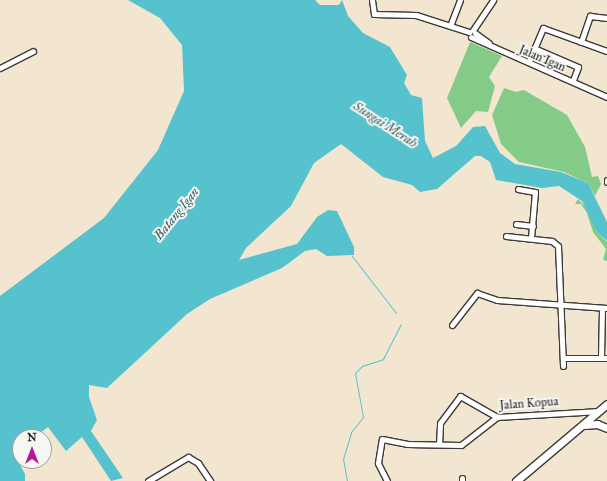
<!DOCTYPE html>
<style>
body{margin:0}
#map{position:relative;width:607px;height:481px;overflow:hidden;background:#f3e6d0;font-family:"IM FELL Great Primer",serif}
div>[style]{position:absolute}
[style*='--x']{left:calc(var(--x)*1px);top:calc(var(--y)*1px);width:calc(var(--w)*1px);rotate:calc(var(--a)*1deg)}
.green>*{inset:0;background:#83cb87}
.water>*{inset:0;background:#55c2ce}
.stream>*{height:1px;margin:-0.5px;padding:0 0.5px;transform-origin:0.5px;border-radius:0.5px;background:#55c2ce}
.roads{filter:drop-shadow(1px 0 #3c3a37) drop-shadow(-1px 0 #3c3a37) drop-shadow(0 1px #3c3a37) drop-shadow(0 -1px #3c3a37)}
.minor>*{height:5px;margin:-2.5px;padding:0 2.5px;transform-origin:2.5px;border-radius:2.5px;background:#fff}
.major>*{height:7px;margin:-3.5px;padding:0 3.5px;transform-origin:3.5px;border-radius:3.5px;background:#fff}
span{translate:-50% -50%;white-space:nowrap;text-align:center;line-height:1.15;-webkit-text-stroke:4px #f6f6f2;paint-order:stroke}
.street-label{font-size:12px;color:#1c1c1c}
.water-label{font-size:13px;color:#335e63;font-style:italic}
.north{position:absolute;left:12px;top:429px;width:40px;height:40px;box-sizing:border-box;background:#f6f6f2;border:1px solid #9f9f9c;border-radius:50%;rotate:0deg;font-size:11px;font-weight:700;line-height:16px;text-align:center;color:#1c1c1c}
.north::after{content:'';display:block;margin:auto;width:14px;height:18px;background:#b5179e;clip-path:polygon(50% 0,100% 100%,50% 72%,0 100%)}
</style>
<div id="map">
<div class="green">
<i style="clip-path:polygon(470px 42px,502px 56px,489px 77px,495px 86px,488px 112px,476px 111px,461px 128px,447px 98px)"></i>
<i style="clip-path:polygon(504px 88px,516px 92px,524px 90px,567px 115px,585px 147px,592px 177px,598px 176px,601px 184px,595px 196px,588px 183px,564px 172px,519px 162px,501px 144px,492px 115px)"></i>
<i style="clip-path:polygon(578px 199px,589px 211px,597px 232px,607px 242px,607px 261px,603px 260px,606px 249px,593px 232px,587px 213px,581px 204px,575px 204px)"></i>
</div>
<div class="water">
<i style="clip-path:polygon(128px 0,315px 0,320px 5px,339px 5px,342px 0,348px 16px,363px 33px,390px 47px,407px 75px,404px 83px,411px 95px,422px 98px,425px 141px,433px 158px,456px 146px,473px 127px,485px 126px,500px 153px,515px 164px,561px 172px,588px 183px,607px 222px,607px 241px,597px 232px,582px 201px,559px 186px,542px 188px,496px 180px,490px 162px,481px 156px,475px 156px,437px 189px,420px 192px,412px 185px,383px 177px,341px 144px,314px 163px,291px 206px,246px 248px,239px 260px,297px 244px,317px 217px,328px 210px,337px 211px,354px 247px,354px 255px,327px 256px,316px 249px,305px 251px,282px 268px,210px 299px,187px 314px,107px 388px,89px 385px,89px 397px,97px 420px,91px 431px,123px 478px,111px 481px,82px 437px,66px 451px,48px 427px,35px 437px,20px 437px,16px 457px,25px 474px,25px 481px,0 481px,0 296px,104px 218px,158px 150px,184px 91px,182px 45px,160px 18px)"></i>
</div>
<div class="stream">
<i style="--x:352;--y:256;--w:72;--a:52.3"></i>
<i style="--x:347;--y:481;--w:22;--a:-100"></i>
<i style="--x:343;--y:459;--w:28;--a:-73"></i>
<i style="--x:351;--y:432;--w:19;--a:-51"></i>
<i style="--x:363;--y:417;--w:45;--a:-100.3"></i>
<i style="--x:355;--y:373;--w:10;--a:-45"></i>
<i style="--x:362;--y:366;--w:22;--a:-18"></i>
<i style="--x:383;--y:359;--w:39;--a:-63"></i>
</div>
<div class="roads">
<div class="minor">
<i style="--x:372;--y:0;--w:14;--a:82"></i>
<i style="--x:374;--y:14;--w:42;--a:1.4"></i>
<i style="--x:416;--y:15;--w:56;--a:17.8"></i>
<i style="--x:450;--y:26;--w:28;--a:-69"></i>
<i style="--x:473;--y:30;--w:36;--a:-56"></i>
<i style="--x:475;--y:33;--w:17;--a:36"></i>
<i style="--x:471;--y:37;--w:149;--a:23.8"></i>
<i style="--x:581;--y:42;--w:28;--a:-71"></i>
<i style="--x:590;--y:16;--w:17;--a:7"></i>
<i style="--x:534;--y:48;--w:48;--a:23.4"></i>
<i style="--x:578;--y:67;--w:14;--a:111"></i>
<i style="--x:529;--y:61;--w:36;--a:-67"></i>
<i style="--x:543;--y:28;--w:68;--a:19.8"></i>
<i style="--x:0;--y:68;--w:37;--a:-27"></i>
<i style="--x:607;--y:180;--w:2;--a:90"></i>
<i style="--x:518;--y:189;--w:17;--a:10"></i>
<i style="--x:535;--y:192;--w:46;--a:95"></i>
<i style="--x:516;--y:224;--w:17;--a:7"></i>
<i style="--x:506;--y:236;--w:46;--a:6.2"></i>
<i style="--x:552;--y:241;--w:8;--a:40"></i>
<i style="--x:558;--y:246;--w:120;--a:87.6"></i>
<i style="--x:452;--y:325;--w:41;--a:-52"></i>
<i style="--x:477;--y:293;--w:21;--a:19"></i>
<i style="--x:497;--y:300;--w:110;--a:4.2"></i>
<i style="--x:601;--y:357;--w:49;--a:-88.8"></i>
<i style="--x:563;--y:358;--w:44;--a:0"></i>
<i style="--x:439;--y:444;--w:21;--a:-87"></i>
<i style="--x:440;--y:423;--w:34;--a:-53"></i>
<i style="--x:460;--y:396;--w:43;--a:29.6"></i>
<i style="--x:497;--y:417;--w:103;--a:-3.3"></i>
<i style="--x:462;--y:478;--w:3;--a:90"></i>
<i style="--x:148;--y:481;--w:47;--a:-31"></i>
<i style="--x:188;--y:457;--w:12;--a:31"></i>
<i style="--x:198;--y:463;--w:22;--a:56"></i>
<i style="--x:387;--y:481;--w:20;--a:-117"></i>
<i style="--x:378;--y:463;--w:24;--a:-81"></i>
<i style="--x:382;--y:439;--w:25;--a:11"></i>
<i style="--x:407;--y:444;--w:54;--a:1.1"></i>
<i style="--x:461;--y:445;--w:46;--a:-37.9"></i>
</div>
<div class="major">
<i style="--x:584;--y:425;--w:13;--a:-4"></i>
<i style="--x:597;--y:424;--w:11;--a:22"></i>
<i style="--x:516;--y:481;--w:119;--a:-40.2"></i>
</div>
</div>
<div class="street-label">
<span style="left:542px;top:59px;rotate:23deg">Jalan Igan</span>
<span style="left:529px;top:404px;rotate:-4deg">Jalan Kopua</span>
</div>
<div class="water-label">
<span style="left:385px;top:125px;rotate:33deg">Sungai Merah</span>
<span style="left:177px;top:214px;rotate:-51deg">Batang Igan</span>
</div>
<div class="north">N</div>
</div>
